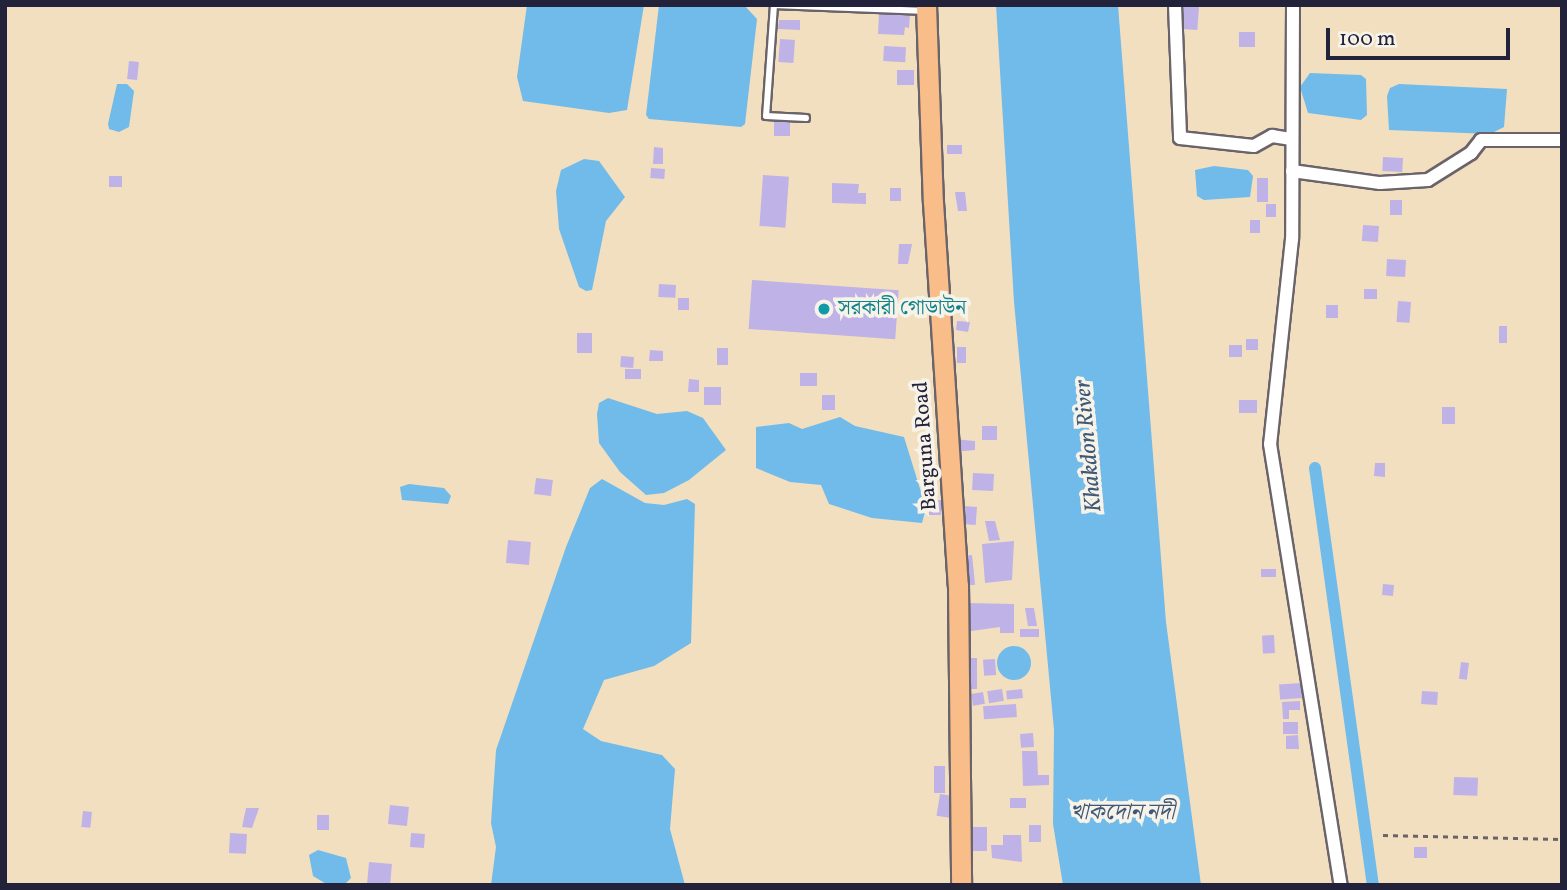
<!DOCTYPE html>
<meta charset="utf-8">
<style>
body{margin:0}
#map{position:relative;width:1567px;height:890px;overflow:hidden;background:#f1dfc0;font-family:Vollkorn,"Noto Serif Bengali",serif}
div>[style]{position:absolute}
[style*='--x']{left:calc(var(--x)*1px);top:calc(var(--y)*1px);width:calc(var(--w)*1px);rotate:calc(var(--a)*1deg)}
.water>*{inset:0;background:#71bbea}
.round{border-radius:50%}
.canal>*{height:12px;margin:-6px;padding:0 6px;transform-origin:6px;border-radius:6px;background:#71bbea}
.building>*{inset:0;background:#bfb2e6;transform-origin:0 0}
.path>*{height:2.5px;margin-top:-1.25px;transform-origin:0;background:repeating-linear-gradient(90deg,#6a646a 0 5px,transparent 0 10px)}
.roads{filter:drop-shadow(2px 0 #6a646a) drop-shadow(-2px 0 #6a646a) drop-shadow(0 2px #6a646a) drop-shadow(0 -2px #6a646a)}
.service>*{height:6px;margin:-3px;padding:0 3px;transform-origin:3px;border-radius:3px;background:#fff}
.minor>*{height:12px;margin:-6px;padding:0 6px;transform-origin:6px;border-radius:6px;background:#fff}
.primary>*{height:19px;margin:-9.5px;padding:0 9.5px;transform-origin:9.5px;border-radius:9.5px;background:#f8bd89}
.dots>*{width:19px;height:19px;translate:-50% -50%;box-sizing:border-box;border:4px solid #f7f3e8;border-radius:50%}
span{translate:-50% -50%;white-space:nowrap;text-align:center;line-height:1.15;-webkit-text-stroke:7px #f7f3e8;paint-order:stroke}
.culture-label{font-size:21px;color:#0d838f}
.left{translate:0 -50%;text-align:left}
.street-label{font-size:21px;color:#22223b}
.water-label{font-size:23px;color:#3e5878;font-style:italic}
.frame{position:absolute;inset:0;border:7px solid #22223b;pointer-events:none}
.scale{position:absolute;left:1326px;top:28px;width:184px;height:32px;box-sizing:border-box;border:4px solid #22223b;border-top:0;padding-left:9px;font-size:21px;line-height:24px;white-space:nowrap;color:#22223b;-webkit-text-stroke:5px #f7f3e8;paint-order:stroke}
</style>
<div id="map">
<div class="water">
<i style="clip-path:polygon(527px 5px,644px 5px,627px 110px,609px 113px,523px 101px,517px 77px)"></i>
<i style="clip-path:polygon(659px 5px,744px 5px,757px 19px,745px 124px,741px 127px,649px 119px,646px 115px)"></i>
<i style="clip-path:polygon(996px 5px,1118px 5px,1166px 622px,1201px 885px,1063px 885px,1053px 824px,1054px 730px,1014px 302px)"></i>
<i style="clip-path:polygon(1310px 73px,1361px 75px,1366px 79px,1367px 115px,1361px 120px,1308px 113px,1300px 87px)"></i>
<i style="clip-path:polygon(117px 84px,127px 84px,134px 91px,129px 127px,119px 132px,109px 129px,108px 124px)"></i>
<i style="clip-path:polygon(1399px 84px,1507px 89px,1504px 127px,1490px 134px,1389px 130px,1387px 96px,1390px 88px)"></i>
<i style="clip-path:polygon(584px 159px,599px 161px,625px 197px,606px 221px,592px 290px,586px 291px,579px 287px,559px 229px,556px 191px,561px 170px)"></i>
<i style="clip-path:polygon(1214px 166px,1248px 170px,1253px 176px,1250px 197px,1204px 200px,1197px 196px,1195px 170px)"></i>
<i style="clip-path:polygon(608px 398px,657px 414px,687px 411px,703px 418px,726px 450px,689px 480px,664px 493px,646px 495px,620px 472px,599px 443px,597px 414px,599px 403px)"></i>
<i style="clip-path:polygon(840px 417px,855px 426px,904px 437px,926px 508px,922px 523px,872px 518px,829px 504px,821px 485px,790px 482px,756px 468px,756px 427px,789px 423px,802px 429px)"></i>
<i style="clip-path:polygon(602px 479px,645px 503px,664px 505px,687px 499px,695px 504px,691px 643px,654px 666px,604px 680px,583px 729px,601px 741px,662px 755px,675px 769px,670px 829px,685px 885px,491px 885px,496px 847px,491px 823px,496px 750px,566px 547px,590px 488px)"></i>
<i style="clip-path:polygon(409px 484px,444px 488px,451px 496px,448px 504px,402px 500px,400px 487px)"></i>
<i class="round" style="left:997px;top:646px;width:34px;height:34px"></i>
<i style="clip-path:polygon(318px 850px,346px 858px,351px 878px,344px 885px,328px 885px,313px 876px,309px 855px)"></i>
</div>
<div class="canal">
<i style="--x:1315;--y:468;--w:421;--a:82.1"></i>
</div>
<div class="building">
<i style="left:1183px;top:6px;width:16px;height:23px;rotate:4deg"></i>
<i style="clip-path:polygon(879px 14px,910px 15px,909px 28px,905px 27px,904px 35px,878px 34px)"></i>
<i style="clip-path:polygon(779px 20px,800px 20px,800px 30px,778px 29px)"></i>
<i style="left:1239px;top:32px;width:16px;height:15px"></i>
<i style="left:780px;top:39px;width:15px;height:23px;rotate:4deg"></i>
<i style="left:884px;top:46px;width:22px;height:15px;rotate:3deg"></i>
<i style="left:129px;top:61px;width:10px;height:18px;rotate:6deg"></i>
<i style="left:897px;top:70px;width:17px;height:15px"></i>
<i style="left:774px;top:120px;width:16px;height:16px"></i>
<i style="left:947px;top:145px;width:15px;height:9px"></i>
<i style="clip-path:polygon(654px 147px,663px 148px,663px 164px,653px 164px)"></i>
<i style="left:1383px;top:157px;width:20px;height:14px;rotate:3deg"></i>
<i style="left:651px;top:168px;width:14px;height:10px;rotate:4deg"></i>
<i style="left:763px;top:175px;width:26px;height:51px;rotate:4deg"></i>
<i style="left:109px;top:176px;width:13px;height:11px"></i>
<i style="left:1257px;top:178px;width:11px;height:24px"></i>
<i style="clip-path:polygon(832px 183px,859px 184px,858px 193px,866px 193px,866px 204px,832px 203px)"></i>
<i style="left:890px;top:188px;width:11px;height:13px"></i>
<i style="clip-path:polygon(955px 192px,965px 192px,967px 211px,958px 211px)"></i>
<i style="left:1390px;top:200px;width:12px;height:15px"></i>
<i style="left:1266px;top:204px;width:10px;height:13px"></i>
<i style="left:1250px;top:220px;width:10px;height:13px"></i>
<i style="left:1363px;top:225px;width:16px;height:16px;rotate:4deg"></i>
<i style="clip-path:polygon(899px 244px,912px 244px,908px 264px,898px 264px)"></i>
<i style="left:1387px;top:259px;width:19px;height:17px;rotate:3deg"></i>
<i style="left:752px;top:280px;width:147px;height:49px;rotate:4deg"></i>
<i style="left:659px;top:284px;width:17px;height:13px;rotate:3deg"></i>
<i style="left:1364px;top:289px;width:13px;height:10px"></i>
<i style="left:678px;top:298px;width:11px;height:12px"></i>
<i style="left:907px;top:299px;width:14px;height:12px"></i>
<i style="left:1398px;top:301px;width:13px;height:21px;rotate:4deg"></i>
<i style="left:1326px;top:305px;width:12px;height:13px"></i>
<i style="clip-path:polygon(957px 321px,970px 322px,968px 332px,956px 330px)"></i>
<i style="left:1499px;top:326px;width:8px;height:17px"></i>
<i style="left:577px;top:333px;width:15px;height:20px"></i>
<i style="left:1246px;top:339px;width:12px;height:11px"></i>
<i style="left:1229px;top:345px;width:13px;height:12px"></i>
<i style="left:957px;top:347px;width:9px;height:16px"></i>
<i style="left:717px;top:348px;width:11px;height:17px"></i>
<i style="clip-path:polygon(650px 350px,663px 351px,663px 361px,649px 361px)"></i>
<i style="left:621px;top:356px;width:13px;height:11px;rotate:4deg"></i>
<i style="left:625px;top:369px;width:16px;height:10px"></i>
<i style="left:800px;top:373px;width:17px;height:13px"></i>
<i style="clip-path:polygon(689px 379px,699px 380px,699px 392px,688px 392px)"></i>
<i style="left:704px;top:387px;width:17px;height:18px"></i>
<i style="left:822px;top:395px;width:13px;height:15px"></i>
<i style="left:1239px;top:400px;width:18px;height:13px"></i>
<i style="left:1442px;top:407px;width:13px;height:17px"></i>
<i style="left:982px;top:426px;width:15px;height:14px"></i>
<i style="clip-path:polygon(953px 439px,975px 441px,975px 450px,953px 452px)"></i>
<i style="clip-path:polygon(1375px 463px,1385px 463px,1385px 477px,1374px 476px)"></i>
<i style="left:973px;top:473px;width:21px;height:17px;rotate:3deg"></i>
<i style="left:536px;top:478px;width:17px;height:16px;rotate:7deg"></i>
<i style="left:929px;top:500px;width:12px;height:15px"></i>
<i style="left:963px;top:506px;width:14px;height:18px;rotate:4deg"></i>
<i style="clip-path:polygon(985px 521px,995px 521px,1000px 540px,989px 541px)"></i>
<i style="left:508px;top:540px;width:23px;height:23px;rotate:5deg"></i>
<i style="clip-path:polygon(1014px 541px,1012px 580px,985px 583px,982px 544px)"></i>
<i style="left:972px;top:555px;width:30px;height:14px;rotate:84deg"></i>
<i style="left:1261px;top:569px;width:15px;height:8px"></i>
<i style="left:1383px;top:584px;width:11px;height:11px;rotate:5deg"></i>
<i style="clip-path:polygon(965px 603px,1014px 604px,1014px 633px,1000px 633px,1000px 627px,964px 632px)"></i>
<i style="clip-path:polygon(1025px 608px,1034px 608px,1037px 626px,1028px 626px)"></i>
<i style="left:1020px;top:629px;width:19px;height:8px"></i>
<i style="left:1274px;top:635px;width:18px;height:12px;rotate:87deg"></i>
<i style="left:969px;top:658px;width:8px;height:31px"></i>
<i style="left:995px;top:659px;width:16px;height:12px;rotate:86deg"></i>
<i style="left:1461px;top:662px;width:8px;height:17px;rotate:7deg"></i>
<i style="left:1301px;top:683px;width:15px;height:22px;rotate:86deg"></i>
<i style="left:1002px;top:689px;width:12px;height:15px;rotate:81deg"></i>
<i style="left:1022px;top:689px;width:9px;height:16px;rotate:84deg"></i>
<i style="left:1422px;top:691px;width:16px;height:13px;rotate:4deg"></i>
<i style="left:983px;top:692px;width:12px;height:12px;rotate:81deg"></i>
<i style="clip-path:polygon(1300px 701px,1300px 710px,1289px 710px,1289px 719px,1283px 719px,1282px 702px)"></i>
<i style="left:1016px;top:704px;width:13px;height:33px;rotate:86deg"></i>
<i style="left:1283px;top:722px;width:15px;height:12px"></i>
<i style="left:1033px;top:733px;width:14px;height:13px;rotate:86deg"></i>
<i style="clip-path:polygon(1298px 735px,1299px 749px,1286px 749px,1286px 736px)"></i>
<i style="clip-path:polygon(1022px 751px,1037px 751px,1038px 775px,1049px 775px,1049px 785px,1023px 786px)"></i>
<i style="left:934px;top:766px;width:11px;height:27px"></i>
<i style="left:1454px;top:777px;width:24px;height:18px;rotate:2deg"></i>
<i style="left:940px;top:794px;width:13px;height:22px;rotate:9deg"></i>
<i style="left:1010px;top:798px;width:16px;height:10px"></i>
<i style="left:390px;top:805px;width:19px;height:19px;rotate:6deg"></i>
<i style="clip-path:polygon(246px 808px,259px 808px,252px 828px,242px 827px)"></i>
<i style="left:83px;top:811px;width:9px;height:16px;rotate:6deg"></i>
<i style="left:317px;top:815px;width:12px;height:15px"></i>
<i style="left:1029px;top:825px;width:12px;height:17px"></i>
<i style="left:966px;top:827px;width:21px;height:24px"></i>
<i style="left:230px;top:833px;width:17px;height:20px;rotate:3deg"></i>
<i style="left:411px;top:833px;width:14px;height:14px;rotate:4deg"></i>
<i style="clip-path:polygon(1003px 835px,1021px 835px,1022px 862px,992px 858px,991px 845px,1003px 845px)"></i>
<i style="left:1414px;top:847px;width:13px;height:11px"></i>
<i style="left:369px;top:862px;width:23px;height:23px;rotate:5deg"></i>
</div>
<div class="path">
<i style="--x:1383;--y:835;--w:179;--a:1.3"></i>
</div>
<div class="roads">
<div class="service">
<i style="--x:774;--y:5;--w:111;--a:94.1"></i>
<i style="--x:766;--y:116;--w:40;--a:2.9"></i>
<i style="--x:776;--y:5;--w:148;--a:2.3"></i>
</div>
<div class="minor">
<i style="--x:1175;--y:5;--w:133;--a:87.8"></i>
<i style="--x:1180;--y:138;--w:74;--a:6.2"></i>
<i style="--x:1254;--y:146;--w:21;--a:-29"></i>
<i style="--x:1272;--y:136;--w:20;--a:9"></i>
<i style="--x:1293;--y:5;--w:234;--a:90.2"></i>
<i style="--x:1292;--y:239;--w:206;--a:96.1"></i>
<i style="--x:1270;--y:444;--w:447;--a:80.9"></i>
<i style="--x:1292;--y:171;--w:89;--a:7.8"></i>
<i style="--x:1380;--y:183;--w:48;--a:-3.6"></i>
<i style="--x:1428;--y:180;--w:51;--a:-32.1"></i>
<i style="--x:1471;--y:153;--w:16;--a:-52"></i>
<i style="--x:1481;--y:140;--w:81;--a:0"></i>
</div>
<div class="primary">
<i style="--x:926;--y:5;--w:197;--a:88"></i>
<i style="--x:933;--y:202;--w:384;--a:86.3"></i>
<i style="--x:958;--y:585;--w:300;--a:89.4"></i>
</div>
</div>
<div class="dots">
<i style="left:824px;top:309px;background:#0f9aa8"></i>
</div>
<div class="culture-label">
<span class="left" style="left:838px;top:309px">সরকারী গোডাউন</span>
</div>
<div class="street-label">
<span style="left:926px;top:446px;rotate:-94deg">Barguna Road</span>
</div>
<div class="water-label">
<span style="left:1089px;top:446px;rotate:-95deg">Khakdon River</span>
<span style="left:1122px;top:813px">খাকদোন নদী</span>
</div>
<div class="frame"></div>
<div class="scale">100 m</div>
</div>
